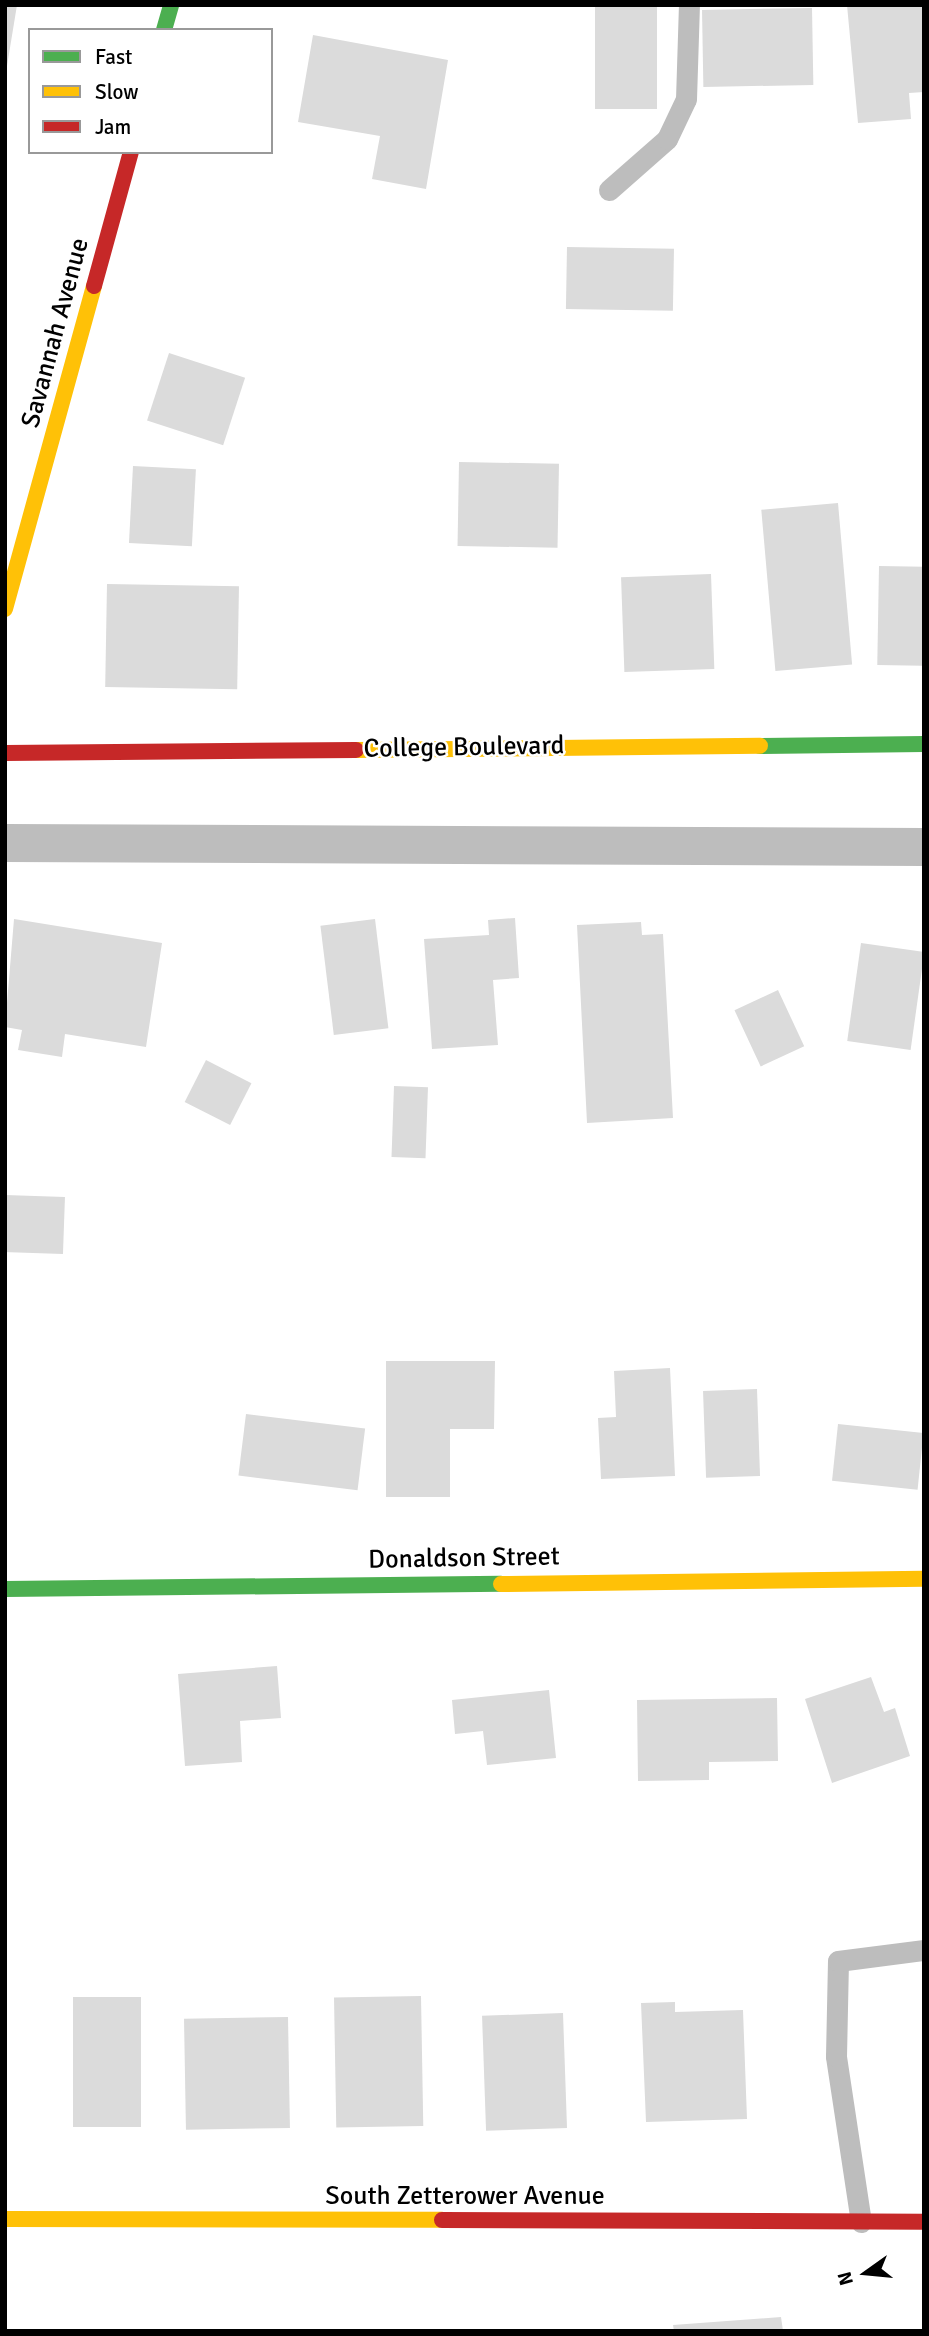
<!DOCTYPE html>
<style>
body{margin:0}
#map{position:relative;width:929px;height:2336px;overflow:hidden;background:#fff;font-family:Signika,sans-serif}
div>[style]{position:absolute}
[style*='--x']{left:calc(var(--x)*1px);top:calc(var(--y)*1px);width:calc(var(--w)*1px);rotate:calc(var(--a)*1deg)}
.building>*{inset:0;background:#dbdbdb;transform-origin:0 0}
.lane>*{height:21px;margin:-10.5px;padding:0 10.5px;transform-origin:10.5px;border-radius:10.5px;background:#bdbdbd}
.street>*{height:38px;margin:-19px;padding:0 19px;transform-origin:19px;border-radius:19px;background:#bdbdbd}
.fast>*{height:16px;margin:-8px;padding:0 8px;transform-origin:8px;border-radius:8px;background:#4caf50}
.slow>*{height:16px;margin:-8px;padding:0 8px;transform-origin:8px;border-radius:8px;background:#ffc107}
.jam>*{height:16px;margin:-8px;padding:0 8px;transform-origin:8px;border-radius:8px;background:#c62828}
span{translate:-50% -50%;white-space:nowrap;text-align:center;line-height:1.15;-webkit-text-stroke:5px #fff;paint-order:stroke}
.street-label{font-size:26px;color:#000}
.frame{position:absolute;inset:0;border:7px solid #000;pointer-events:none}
.legend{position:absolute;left:28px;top:28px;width:245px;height:126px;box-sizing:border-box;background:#fff;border:2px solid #999;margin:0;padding:9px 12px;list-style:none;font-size:21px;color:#000}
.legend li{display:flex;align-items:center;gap:14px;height:35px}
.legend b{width:35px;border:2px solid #999}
.north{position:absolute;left:831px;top:2238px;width:70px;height:70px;-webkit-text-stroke:5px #fff;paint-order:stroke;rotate:255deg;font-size:19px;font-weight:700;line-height:28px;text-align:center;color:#000}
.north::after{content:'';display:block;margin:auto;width:24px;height:32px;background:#000;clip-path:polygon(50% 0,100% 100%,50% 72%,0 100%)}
</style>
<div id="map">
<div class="building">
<i style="clip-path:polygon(5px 5px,17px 5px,7px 66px,5px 66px)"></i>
<i style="left:595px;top:5px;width:62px;height:104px"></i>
<i style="clip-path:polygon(847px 5px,924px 5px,924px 92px,909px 93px,911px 119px,858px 123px)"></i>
<i style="left:812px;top:8px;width:77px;height:110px;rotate:89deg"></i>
<i style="clip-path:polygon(313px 35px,448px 60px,426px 189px,372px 179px,380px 136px,298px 122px)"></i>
<i style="left:567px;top:247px;width:107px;height:62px;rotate:1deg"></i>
<i style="left:169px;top:353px;width:80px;height:71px;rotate:18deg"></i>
<i style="left:459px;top:462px;width:100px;height:84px;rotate:1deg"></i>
<i style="left:133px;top:466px;width:63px;height:77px;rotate:3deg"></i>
<i style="left:838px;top:503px;width:162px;height:77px;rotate:85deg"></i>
<i style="left:879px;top:566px;width:45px;height:99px;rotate:1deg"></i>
<i style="left:711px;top:574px;width:95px;height:90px;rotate:88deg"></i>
<i style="left:107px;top:584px;width:132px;height:103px;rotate:1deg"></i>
<i style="clip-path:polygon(515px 918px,519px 978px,493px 980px,498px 1045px,432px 1049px,424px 939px,489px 935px,488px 920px)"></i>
<i style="clip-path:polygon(14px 919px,162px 943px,146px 1047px,65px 1034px,62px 1057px,18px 1050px,22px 1030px,5px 1027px)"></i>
<i style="left:375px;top:919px;width:110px;height:55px;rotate:83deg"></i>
<i style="clip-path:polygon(641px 922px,642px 935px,663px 934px,673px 1118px,587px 1123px,577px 925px)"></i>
<i style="left:861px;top:943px;width:64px;height:99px;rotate:8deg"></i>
<i style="left:778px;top:990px;width:62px;height:48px;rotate:65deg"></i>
<i style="left:206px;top:1060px;width:51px;height:47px;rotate:27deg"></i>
<i style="left:394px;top:1086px;width:34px;height:71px;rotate:2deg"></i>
<i style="left:5px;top:1195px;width:60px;height:57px;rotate:2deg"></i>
<i style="clip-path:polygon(386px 1361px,495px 1361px,494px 1429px,450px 1429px,450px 1497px,386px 1497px)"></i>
<i style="clip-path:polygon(670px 1368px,675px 1476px,601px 1479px,598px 1418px,616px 1417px,614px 1371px)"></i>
<i style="left:757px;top:1389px;width:87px;height:54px;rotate:88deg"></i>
<i style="left:246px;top:1414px;width:120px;height:62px;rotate:7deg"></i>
<i style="left:838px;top:1424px;width:86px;height:57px;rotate:6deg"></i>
<i style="clip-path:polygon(277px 1666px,281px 1718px,240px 1721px,242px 1762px,185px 1766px,178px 1674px)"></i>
<i style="clip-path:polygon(871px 1677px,884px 1712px,895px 1708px,910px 1756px,832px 1783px,805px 1699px)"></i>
<i style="clip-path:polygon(549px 1690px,556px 1758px,487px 1765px,483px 1731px,455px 1734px,452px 1700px)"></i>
<i style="clip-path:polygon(777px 1698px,778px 1761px,709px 1762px,709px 1780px,638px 1781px,637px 1700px)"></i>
<i style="left:421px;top:1996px;width:130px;height:87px;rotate:89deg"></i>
<i style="left:73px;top:1997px;width:68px;height:130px"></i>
<i style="clip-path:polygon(675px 2002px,675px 2012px,743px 2010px,747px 2119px,646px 2122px,641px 2003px)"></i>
<i style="left:563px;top:2013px;width:115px;height:81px;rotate:88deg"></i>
<i style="left:288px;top:2017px;width:111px;height:104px;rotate:89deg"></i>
<i style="clip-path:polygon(781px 2317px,783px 2331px,674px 2331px,673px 2325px)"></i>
</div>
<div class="lane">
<i style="--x:609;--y:190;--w:77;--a:-41.3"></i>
<i style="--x:667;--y:139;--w:44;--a:-64.6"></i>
<i style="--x:686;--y:99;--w:94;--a:-88.2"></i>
<i style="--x:861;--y:2222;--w:168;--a:-98.6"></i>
<i style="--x:836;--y:2056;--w:95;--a:-88.8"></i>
<i style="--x:838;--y:1961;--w:87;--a:-7.3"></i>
</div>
<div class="street">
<i style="--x:5;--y:843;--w:919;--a:0.25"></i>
</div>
<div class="fast">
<i style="--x:164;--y:30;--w:26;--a:-74"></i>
<i style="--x:760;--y:746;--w:164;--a:-0.7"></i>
<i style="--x:5;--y:1589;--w:496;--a:-0.6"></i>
</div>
<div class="slow">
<i style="--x:5;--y:609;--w:335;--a:-74.6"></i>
<i style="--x:356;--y:750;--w:404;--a:-0.6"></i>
<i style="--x:501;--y:1584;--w:423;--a:-0.7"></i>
<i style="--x:5;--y:2219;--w:437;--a:0.1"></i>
</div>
<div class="jam">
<i style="--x:94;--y:286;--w:139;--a:-74.6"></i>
<i style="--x:5;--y:753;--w:351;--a:-0.5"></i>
<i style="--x:442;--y:2220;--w:482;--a:0.2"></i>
</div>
<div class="street-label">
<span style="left:56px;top:333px;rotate:-75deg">Savannah Avenue</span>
<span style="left:464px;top:748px;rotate:-1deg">College Boulevard</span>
<span style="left:464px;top:1559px;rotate:-1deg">Donaldson Street</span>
<span style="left:465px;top:2197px">South Zetterower Avenue</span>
</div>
<div class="frame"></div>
<ul class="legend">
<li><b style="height:9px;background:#4caf50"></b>Fast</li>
<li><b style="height:9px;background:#ffc107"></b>Slow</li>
<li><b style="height:9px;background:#c62828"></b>Jam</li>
</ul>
<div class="north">N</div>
</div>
